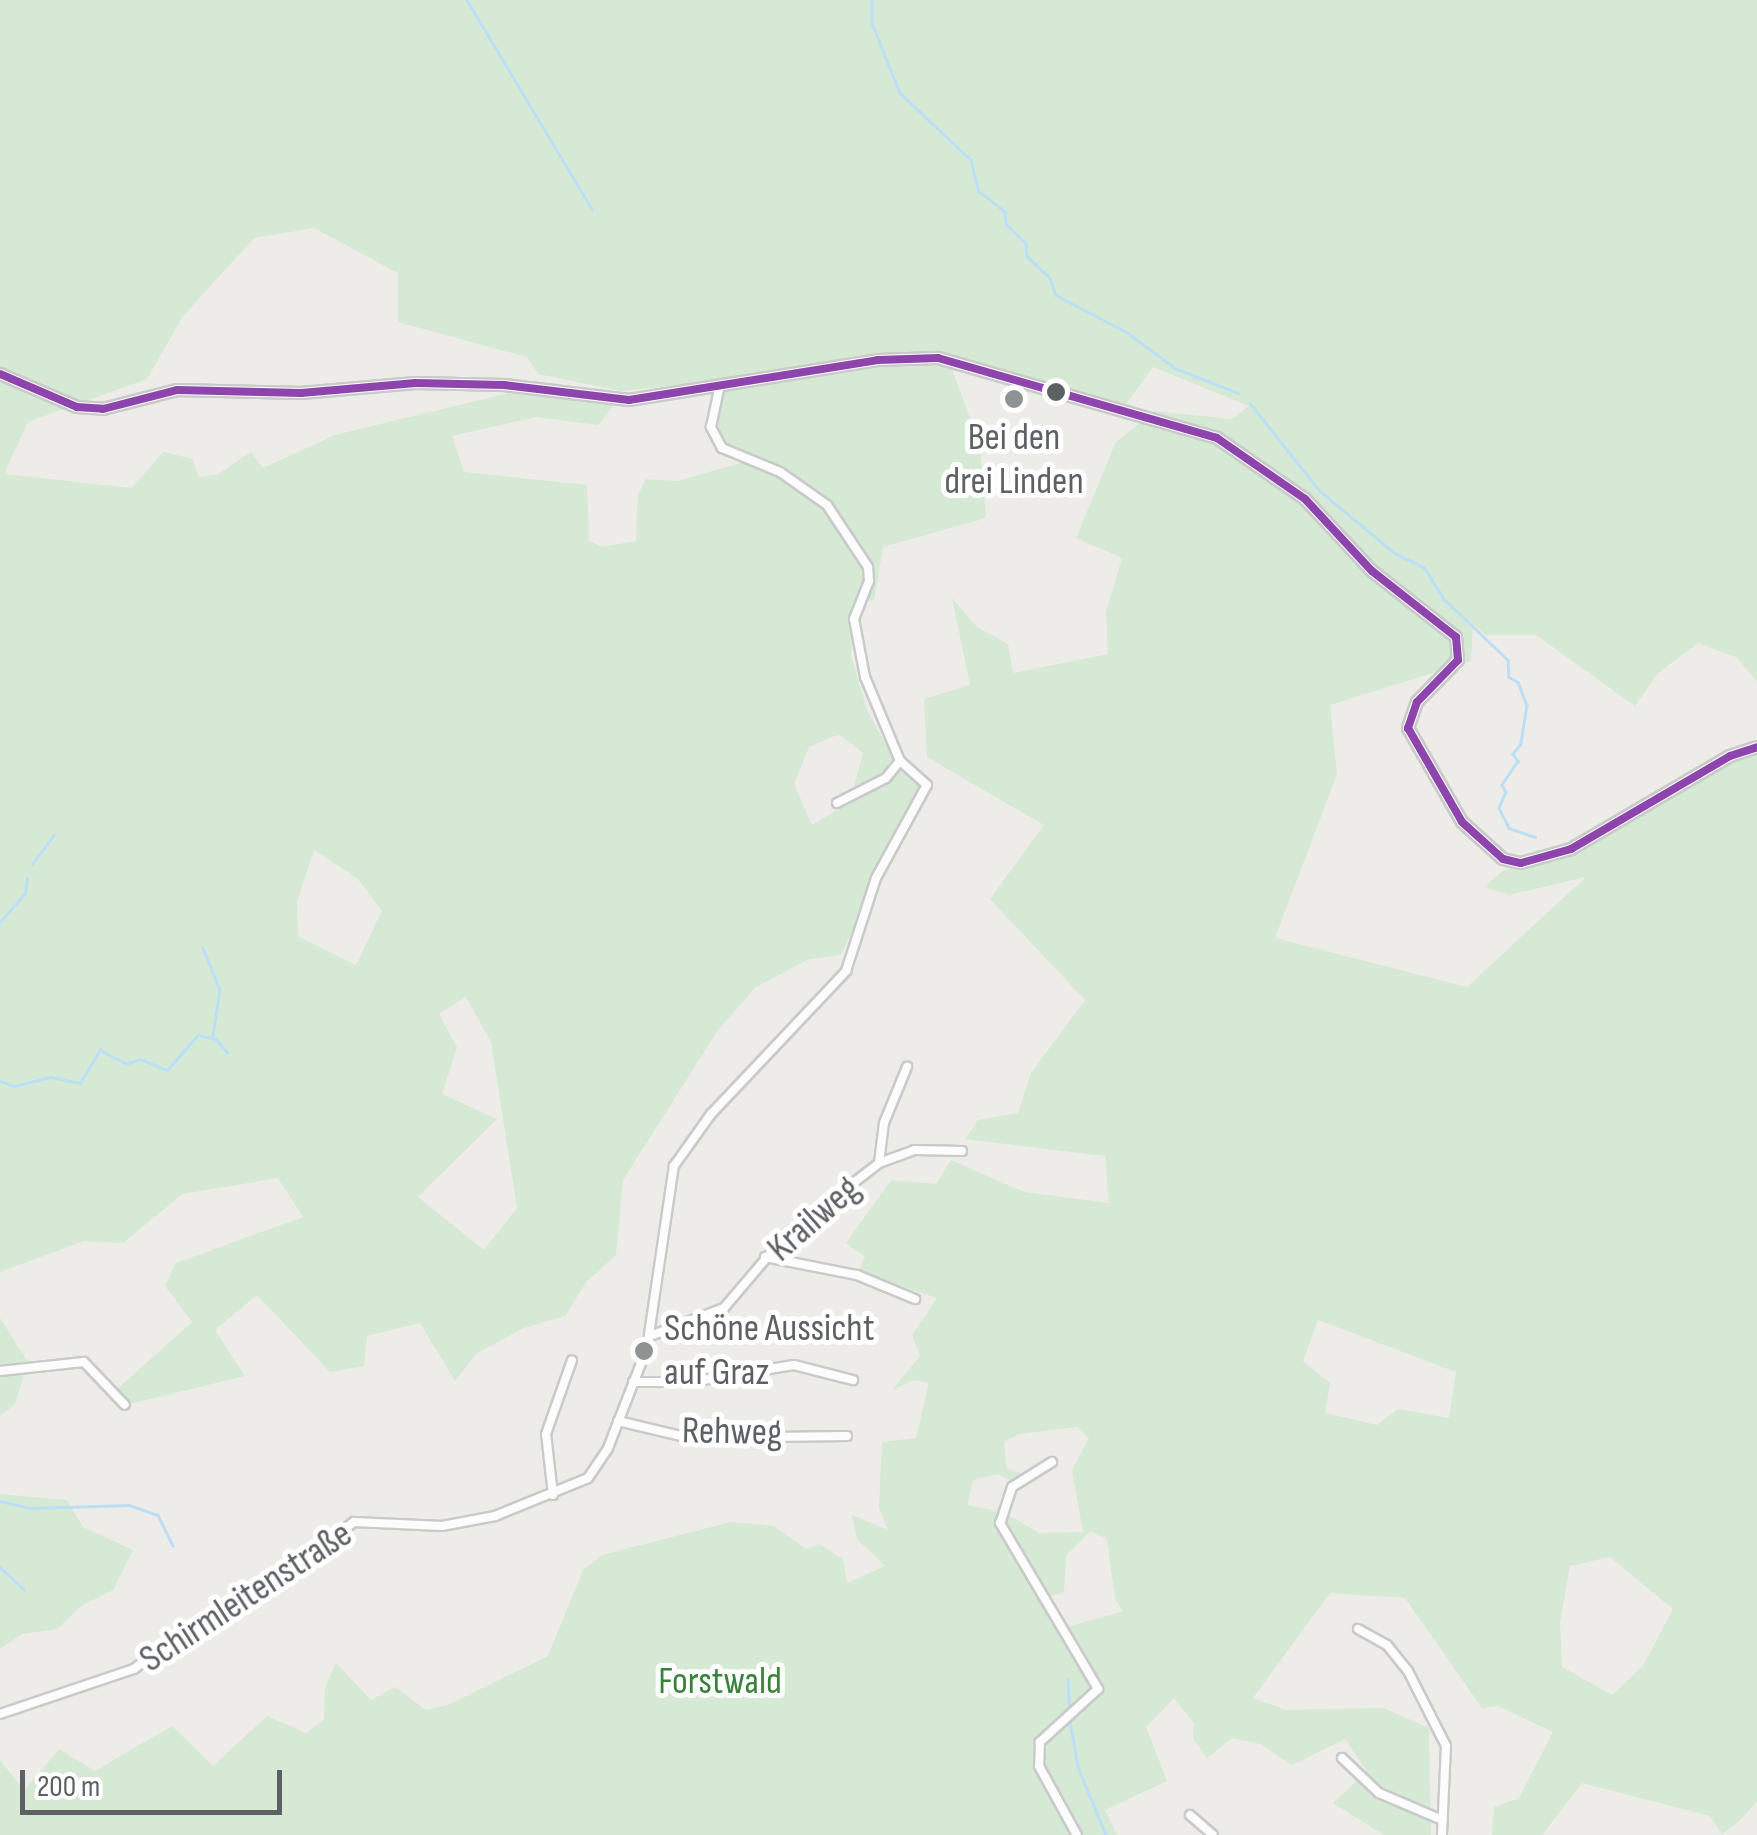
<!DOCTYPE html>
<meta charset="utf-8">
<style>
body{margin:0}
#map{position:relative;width:1757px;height:1835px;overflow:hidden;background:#edece8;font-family:"Sofia Sans Condensed",sans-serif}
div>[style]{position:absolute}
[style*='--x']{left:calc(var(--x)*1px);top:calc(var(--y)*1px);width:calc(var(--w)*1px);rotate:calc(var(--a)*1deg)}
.green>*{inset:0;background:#d6e9d4}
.stream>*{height:2.5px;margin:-1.25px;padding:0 1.25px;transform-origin:1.25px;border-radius:1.25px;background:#bddff6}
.roads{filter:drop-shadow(2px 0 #c9caca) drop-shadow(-2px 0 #c9caca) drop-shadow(0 2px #c9caca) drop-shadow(0 -2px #c9caca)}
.minor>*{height:8px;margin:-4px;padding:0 4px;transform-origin:4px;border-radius:4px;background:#fcfcfc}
.tertiary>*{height:10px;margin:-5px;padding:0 5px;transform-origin:5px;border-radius:5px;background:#fcfcfc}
.bus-1>*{height:8px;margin:-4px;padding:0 4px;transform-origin:4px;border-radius:4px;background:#8e44ad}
.dots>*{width:28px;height:28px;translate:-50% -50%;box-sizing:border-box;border:5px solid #fff;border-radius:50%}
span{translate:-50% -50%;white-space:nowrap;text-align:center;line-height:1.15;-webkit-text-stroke:10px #fff;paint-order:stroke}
.poi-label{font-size:38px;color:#5d6165}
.left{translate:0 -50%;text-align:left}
.street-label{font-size:38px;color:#5d6165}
.park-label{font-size:38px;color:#388239}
.scale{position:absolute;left:20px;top:1770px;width:262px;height:45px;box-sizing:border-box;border:5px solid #5d6165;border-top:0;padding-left:12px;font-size:30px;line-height:35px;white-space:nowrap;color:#5d6165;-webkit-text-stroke:8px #fff;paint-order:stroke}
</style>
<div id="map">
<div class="green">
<i style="clip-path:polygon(evenodd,0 0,1757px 0,1757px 681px,1736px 657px,1698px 643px,1658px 673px,1635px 706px,1536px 635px,1486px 635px,1473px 624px,1471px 661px,1330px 705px,1337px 774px,1275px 938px,1467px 987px,1586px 877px,1509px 895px,1484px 887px,1504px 870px,1559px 860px,1729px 760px,1757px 752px,1757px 1802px,1738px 1822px,1722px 1834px,1710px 1816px,1582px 1783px,1542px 1835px,1492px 1835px,1494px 1807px,1519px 1798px,1553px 1732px,1498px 1706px,1482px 1708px,1405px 1598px,1330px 1593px,1253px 1698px,1287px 1710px,1383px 1708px,1429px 1728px,1431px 1835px,1384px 1835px,1333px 1803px,1367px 1771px,1345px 1739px,1292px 1765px,1260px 1744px,1232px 1738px,1207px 1758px,1193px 1739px,1194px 1723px,1174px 1698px,1146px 1727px,1167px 1781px,1105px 1810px,1117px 1835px,0 1835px,0 1760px,24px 1791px,59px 1749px,95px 1771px,172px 1726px,213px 1766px,267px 1716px,306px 1733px,324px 1720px,325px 1688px,336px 1663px,371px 1700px,395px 1687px,426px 1710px,448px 1705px,548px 1656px,583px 1570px,602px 1555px,731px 1522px,774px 1526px,806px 1549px,819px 1544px,843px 1559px,847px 1583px,885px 1566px,857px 1539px,852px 1515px,888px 1530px,879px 1508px,882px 1442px,916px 1438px,929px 1383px,914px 1380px,892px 1390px,920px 1356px,912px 1335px,937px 1298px,858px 1272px,865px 1257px,846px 1243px,891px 1180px,936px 1184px,951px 1160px,1024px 1192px,1109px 1203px,1105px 1156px,965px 1139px,978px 1120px,1018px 1113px,1031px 1073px,1085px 1000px,990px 899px,1044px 825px,927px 757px,924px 699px,970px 685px,952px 598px,977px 627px,1008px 644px,1013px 673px,1108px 654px,1106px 612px,1122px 558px,1076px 538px,1116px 442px,1155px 411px,1231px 419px,1249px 406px,1153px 367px,1126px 404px,946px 354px,980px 444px,986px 518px,883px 547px,874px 600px,854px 603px,851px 656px,867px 710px,899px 769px,922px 783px,841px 955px,809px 959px,756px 987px,718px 1030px,623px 1180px,616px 1255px,586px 1282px,565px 1316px,524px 1328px,477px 1353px,455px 1381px,420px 1323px,367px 1336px,364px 1366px,330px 1372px,257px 1295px,215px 1330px,245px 1376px,125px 1405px,114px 1392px,192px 1322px,165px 1286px,176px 1263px,303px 1217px,278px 1178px,182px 1194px,123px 1243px,84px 1241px,0 1272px,0 0,314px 228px,398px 273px,398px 322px,527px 357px,538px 374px,621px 391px,725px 380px,717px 427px,724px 444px,748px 461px,677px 481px,646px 479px,638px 495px,636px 541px,602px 547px,589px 540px,587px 485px,464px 472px,452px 436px,536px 417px,598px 425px,614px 405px,509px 393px,335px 435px,263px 468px,251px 452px,217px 475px,198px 477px,193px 459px,163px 452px,132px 488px,4px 474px,28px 422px,147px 379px,183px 316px,254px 238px,314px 228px,0 0,839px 734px,863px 753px,850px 802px,812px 825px,794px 784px,809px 747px,839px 734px,0 0,314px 850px,358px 879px,382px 911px,356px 965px,298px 936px,297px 902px,314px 850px,0 0,466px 997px,491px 1042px,517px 1208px,484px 1250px,418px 1197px,497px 1119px,442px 1094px,457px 1047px,439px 1014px,466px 997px,0 0,1318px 1320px,1456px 1372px,1449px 1418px,1398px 1409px,1377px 1425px,1325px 1413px,1330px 1383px,1303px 1361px,1318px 1320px,0 0,1078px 1427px,1089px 1438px,1072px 1470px,1083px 1532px,1039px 1533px,1005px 1513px,967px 1505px,973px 1480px,998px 1474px,1013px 1482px,1021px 1473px,1007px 1469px,1004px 1442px,1019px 1434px,1078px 1427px,0 0,1090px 1531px,1107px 1539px,1115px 1599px,1123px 1611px,1067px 1627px,1049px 1597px,1064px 1592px,1066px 1555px,1090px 1531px,0 0,1610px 1557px,1673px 1609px,1643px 1666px,1612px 1695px,1562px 1667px,1560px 1622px,1570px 1566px,1610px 1557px)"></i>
<i style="clip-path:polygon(0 1318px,28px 1362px,15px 1404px,0 1416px)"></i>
<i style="clip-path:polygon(0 1494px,67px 1500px,83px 1527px,133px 1550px,113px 1590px,81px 1606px,57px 1629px,22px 1634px,0 1649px)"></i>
</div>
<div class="stream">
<i style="--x:467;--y:0;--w:244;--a:59.1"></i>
<i style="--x:872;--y:0;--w:23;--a:90"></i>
<i style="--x:872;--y:23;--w:75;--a:68.2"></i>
<i style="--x:900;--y:93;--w:98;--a:43.3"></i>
<i style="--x:971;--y:160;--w:32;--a:76"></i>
<i style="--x:979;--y:191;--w:33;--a:38"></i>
<i style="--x:1005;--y:211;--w:13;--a:86"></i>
<i style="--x:1006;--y:224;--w:28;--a:44"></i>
<i style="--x:1026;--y:243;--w:13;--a:86"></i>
<i style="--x:1027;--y:256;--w:32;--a:44"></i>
<i style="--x:1050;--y:278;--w:18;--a:71"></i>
<i style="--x:1056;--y:295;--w:81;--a:27.8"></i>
<i style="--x:1128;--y:333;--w:59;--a:36.7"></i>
<i style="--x:1175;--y:368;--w:68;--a:21.6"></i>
<i style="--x:1250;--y:403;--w:112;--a:51.5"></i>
<i style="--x:1320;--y:491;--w:99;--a:39.7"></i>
<i style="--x:1396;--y:554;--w:31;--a:25"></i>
<i style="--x:1424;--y:567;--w:39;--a:58"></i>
<i style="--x:1445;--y:600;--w:87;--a:43.6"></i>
<i style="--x:1508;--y:660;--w:17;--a:87"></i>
<i style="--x:1509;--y:677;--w:10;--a:29"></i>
<i style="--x:1518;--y:682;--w:25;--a:69"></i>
<i style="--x:1527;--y:705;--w:39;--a:99"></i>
<i style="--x:1521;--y:744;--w:13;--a:129"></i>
<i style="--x:1513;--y:754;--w:9;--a:54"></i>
<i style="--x:1518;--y:761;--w:29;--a:124"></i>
<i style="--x:1502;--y:785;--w:8;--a:60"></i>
<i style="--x:1506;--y:792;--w:17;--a:114"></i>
<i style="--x:1499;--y:808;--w:22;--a:63"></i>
<i style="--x:1509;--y:828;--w:28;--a:19"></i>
<i style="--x:32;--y:864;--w:36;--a:-53"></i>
<i style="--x:0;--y:922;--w:38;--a:-49"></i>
<i style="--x:25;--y:893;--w:15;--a:-82"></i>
<i style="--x:203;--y:948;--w:45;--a:68"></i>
<i style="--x:220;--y:990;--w:46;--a:98.8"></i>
<i style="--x:0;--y:1081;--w:15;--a:20"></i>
<i style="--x:14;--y:1086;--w:37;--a:-14"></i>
<i style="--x:50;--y:1077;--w:31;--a:11"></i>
<i style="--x:80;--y:1083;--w:39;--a:-59"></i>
<i style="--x:100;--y:1050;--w:30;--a:27"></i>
<i style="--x:127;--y:1064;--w:14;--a:-21"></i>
<i style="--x:140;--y:1059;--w:29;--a:22"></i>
<i style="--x:167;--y:1070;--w:47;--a:-48.5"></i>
<i style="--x:198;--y:1035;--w:18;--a:13"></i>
<i style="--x:216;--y:1039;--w:18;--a:49"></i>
<i style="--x:0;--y:1501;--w:32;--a:13"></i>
<i style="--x:31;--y:1508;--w:98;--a:-1.8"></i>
<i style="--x:129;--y:1505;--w:31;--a:19"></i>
<i style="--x:158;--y:1515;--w:34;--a:64"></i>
<i style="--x:0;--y:1567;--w:33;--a:43"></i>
<i style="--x:1068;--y:1679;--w:33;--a:87"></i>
<i style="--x:1070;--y:1720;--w:48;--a:80.3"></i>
<i style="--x:1078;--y:1767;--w:74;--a:67.6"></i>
</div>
<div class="roads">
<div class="minor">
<i style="--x:837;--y:803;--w:55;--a:-27"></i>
<i style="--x:886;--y:778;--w:22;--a:-51"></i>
<i style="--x:879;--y:1163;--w:40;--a:-82.9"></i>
<i style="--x:884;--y:1123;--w:61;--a:-67.7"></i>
<i style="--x:765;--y:1257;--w:94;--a:11.1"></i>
<i style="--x:857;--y:1275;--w:63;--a:22.5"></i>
<i style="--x:650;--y:1336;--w:79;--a:-20.7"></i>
<i style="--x:724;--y:1308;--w:96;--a:-49.7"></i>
<i style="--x:786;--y:1235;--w:118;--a:-37.7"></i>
<i style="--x:879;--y:1163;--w:38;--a:-20"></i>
<i style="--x:915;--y:1150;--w:47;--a:1.2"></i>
<i style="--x:0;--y:1371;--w:84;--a:-6.1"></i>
<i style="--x:84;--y:1362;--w:59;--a:46.4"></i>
<i style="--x:633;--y:1382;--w:58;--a:0"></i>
<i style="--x:691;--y:1382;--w:104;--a:-9.4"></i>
<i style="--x:794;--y:1365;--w:61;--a:14.3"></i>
<i style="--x:618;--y:1421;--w:74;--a:13.3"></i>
<i style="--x:690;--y:1438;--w:157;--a:-0.7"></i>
<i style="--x:1052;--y:1462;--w:47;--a:148"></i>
<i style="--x:1012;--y:1487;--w:38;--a:108"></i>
<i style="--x:1000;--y:1523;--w:193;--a:59.4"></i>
<i style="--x:1098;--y:1689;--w:79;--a:137.6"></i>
<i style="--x:1040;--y:1742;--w:24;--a:92"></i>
<i style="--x:1039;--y:1766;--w:79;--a:61.2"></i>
<i style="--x:553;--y:1495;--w:61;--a:-96.5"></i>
<i style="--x:546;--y:1434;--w:78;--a:-70.6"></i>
<i style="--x:1358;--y:1629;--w:33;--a:29"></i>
<i style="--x:1387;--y:1645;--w:33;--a:51"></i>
<i style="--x:1408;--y:1671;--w:84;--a:63.1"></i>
<i style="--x:1446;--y:1746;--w:89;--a:92.6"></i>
<i style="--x:0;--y:1714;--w:141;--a:-18.6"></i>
<i style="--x:134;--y:1669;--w:48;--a:-38.3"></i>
<i style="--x:172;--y:1639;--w:98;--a:-27.3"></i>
<i style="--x:259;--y:1594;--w:119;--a:-37.2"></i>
<i style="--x:354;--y:1522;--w:88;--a:2.6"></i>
<i style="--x:442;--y:1526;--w:54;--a:-10.7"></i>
<i style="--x:495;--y:1516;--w:100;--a:-22.2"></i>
<i style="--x:588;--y:1478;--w:36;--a:-56"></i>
<i style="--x:608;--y:1448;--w:107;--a:-68.7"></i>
<i style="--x:647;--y:1348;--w:184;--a:-81.6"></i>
<i style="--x:674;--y:1166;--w:64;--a:-54.6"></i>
<i style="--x:711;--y:1114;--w:197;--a:-46.6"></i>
<i style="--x:846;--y:971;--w:98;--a:-72.1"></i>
<i style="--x:876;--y:878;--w:106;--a:-61.3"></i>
<i style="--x:927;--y:785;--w:36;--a:-138"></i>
<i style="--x:900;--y:761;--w:91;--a:-112.6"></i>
<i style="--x:865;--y:677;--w:59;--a:-100.7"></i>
<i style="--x:854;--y:619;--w:41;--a:-68.5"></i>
<i style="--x:869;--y:581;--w:14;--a:-94"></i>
<i style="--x:868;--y:567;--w:74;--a:-123.5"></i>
<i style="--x:827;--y:505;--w:57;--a:-144.9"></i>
<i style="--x:780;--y:472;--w:63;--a:-157.5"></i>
<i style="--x:722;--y:448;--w:24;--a:-118"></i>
<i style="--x:711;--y:427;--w:40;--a:-78"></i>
<i style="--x:1342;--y:1758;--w:51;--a:43.4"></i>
<i style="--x:1379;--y:1793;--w:69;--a:23.2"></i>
<i style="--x:1190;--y:1815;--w:30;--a:41"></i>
</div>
<div class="tertiary">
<i style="--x:0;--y:374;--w:84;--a:23.2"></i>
<i style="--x:77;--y:407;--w:26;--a:4"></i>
<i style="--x:103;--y:409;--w:76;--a:-14.4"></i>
<i style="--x:177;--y:390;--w:124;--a:1.4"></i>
<i style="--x:301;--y:393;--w:115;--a:-5"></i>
<i style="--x:416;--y:383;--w:88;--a:1.3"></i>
<i style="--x:504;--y:385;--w:126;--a:6.8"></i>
<i style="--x:629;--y:400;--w:252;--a:-9.1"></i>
<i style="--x:878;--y:360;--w:60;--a:-1.9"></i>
<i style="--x:938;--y:358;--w:290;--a:16"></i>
<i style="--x:1217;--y:438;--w:107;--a:34.7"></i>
<i style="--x:1305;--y:499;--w:98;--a:47.1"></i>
<i style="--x:1372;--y:571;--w:107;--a:38.2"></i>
<i style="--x:1456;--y:637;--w:23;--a:85"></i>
<i style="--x:1458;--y:660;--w:59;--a:134.3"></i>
<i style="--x:1417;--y:702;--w:28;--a:109"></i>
<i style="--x:1408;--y:728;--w:108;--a:60.1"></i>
<i style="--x:1462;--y:822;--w:55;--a:42.1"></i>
<i style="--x:1503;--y:859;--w:18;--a:13"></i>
<i style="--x:1521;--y:863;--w:52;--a:-15.6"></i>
<i style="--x:1571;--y:849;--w:184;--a:-30.3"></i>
<i style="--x:1730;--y:756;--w:28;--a:-18"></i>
</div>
</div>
<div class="bus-1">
<i style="--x:0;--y:374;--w:84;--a:23.2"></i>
<i style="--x:77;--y:407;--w:26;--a:4"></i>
<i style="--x:103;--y:409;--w:76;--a:-14.4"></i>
<i style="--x:177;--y:390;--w:124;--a:1.4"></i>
<i style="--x:301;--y:393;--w:115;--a:-5"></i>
<i style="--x:416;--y:383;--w:88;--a:1.3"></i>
<i style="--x:504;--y:385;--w:126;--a:6.8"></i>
<i style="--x:629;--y:400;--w:252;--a:-9.1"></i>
<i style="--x:878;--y:360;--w:60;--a:-1.9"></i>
<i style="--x:938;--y:358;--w:290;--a:16"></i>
<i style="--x:1217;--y:438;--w:107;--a:34.7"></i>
<i style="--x:1305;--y:499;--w:98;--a:47.1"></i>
<i style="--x:1372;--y:571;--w:107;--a:38.2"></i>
<i style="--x:1456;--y:637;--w:23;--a:85"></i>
<i style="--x:1458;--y:660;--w:59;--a:134.3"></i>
<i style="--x:1417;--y:702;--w:28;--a:109"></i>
<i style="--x:1408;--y:728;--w:108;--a:60.1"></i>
<i style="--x:1462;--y:822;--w:55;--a:42.1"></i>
<i style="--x:1503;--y:859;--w:18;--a:13"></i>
<i style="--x:1521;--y:863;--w:52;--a:-15.6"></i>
<i style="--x:1571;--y:849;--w:184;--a:-30.3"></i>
<i style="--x:1730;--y:756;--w:28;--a:-18"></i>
</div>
<div class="dots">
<i style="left:1056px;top:392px;background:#5d6165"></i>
<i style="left:1014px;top:399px;background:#8f9293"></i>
<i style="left:644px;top:1351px;background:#8f9293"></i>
</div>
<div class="poi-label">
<span style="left:1014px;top:460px">Bei den<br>drei Linden</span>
<span class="left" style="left:664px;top:1351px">Schöne Aussicht<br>auf Graz</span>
</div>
<div class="street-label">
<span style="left:814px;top:1219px;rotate:-41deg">Krailweg</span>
<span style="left:732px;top:1432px;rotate:1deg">Rehweg</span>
<span style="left:246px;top:1597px;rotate:-33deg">Schirmleitenstraße</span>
</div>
<div class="park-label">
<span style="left:720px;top:1682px">Forstwald</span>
</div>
<div class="scale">200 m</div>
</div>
